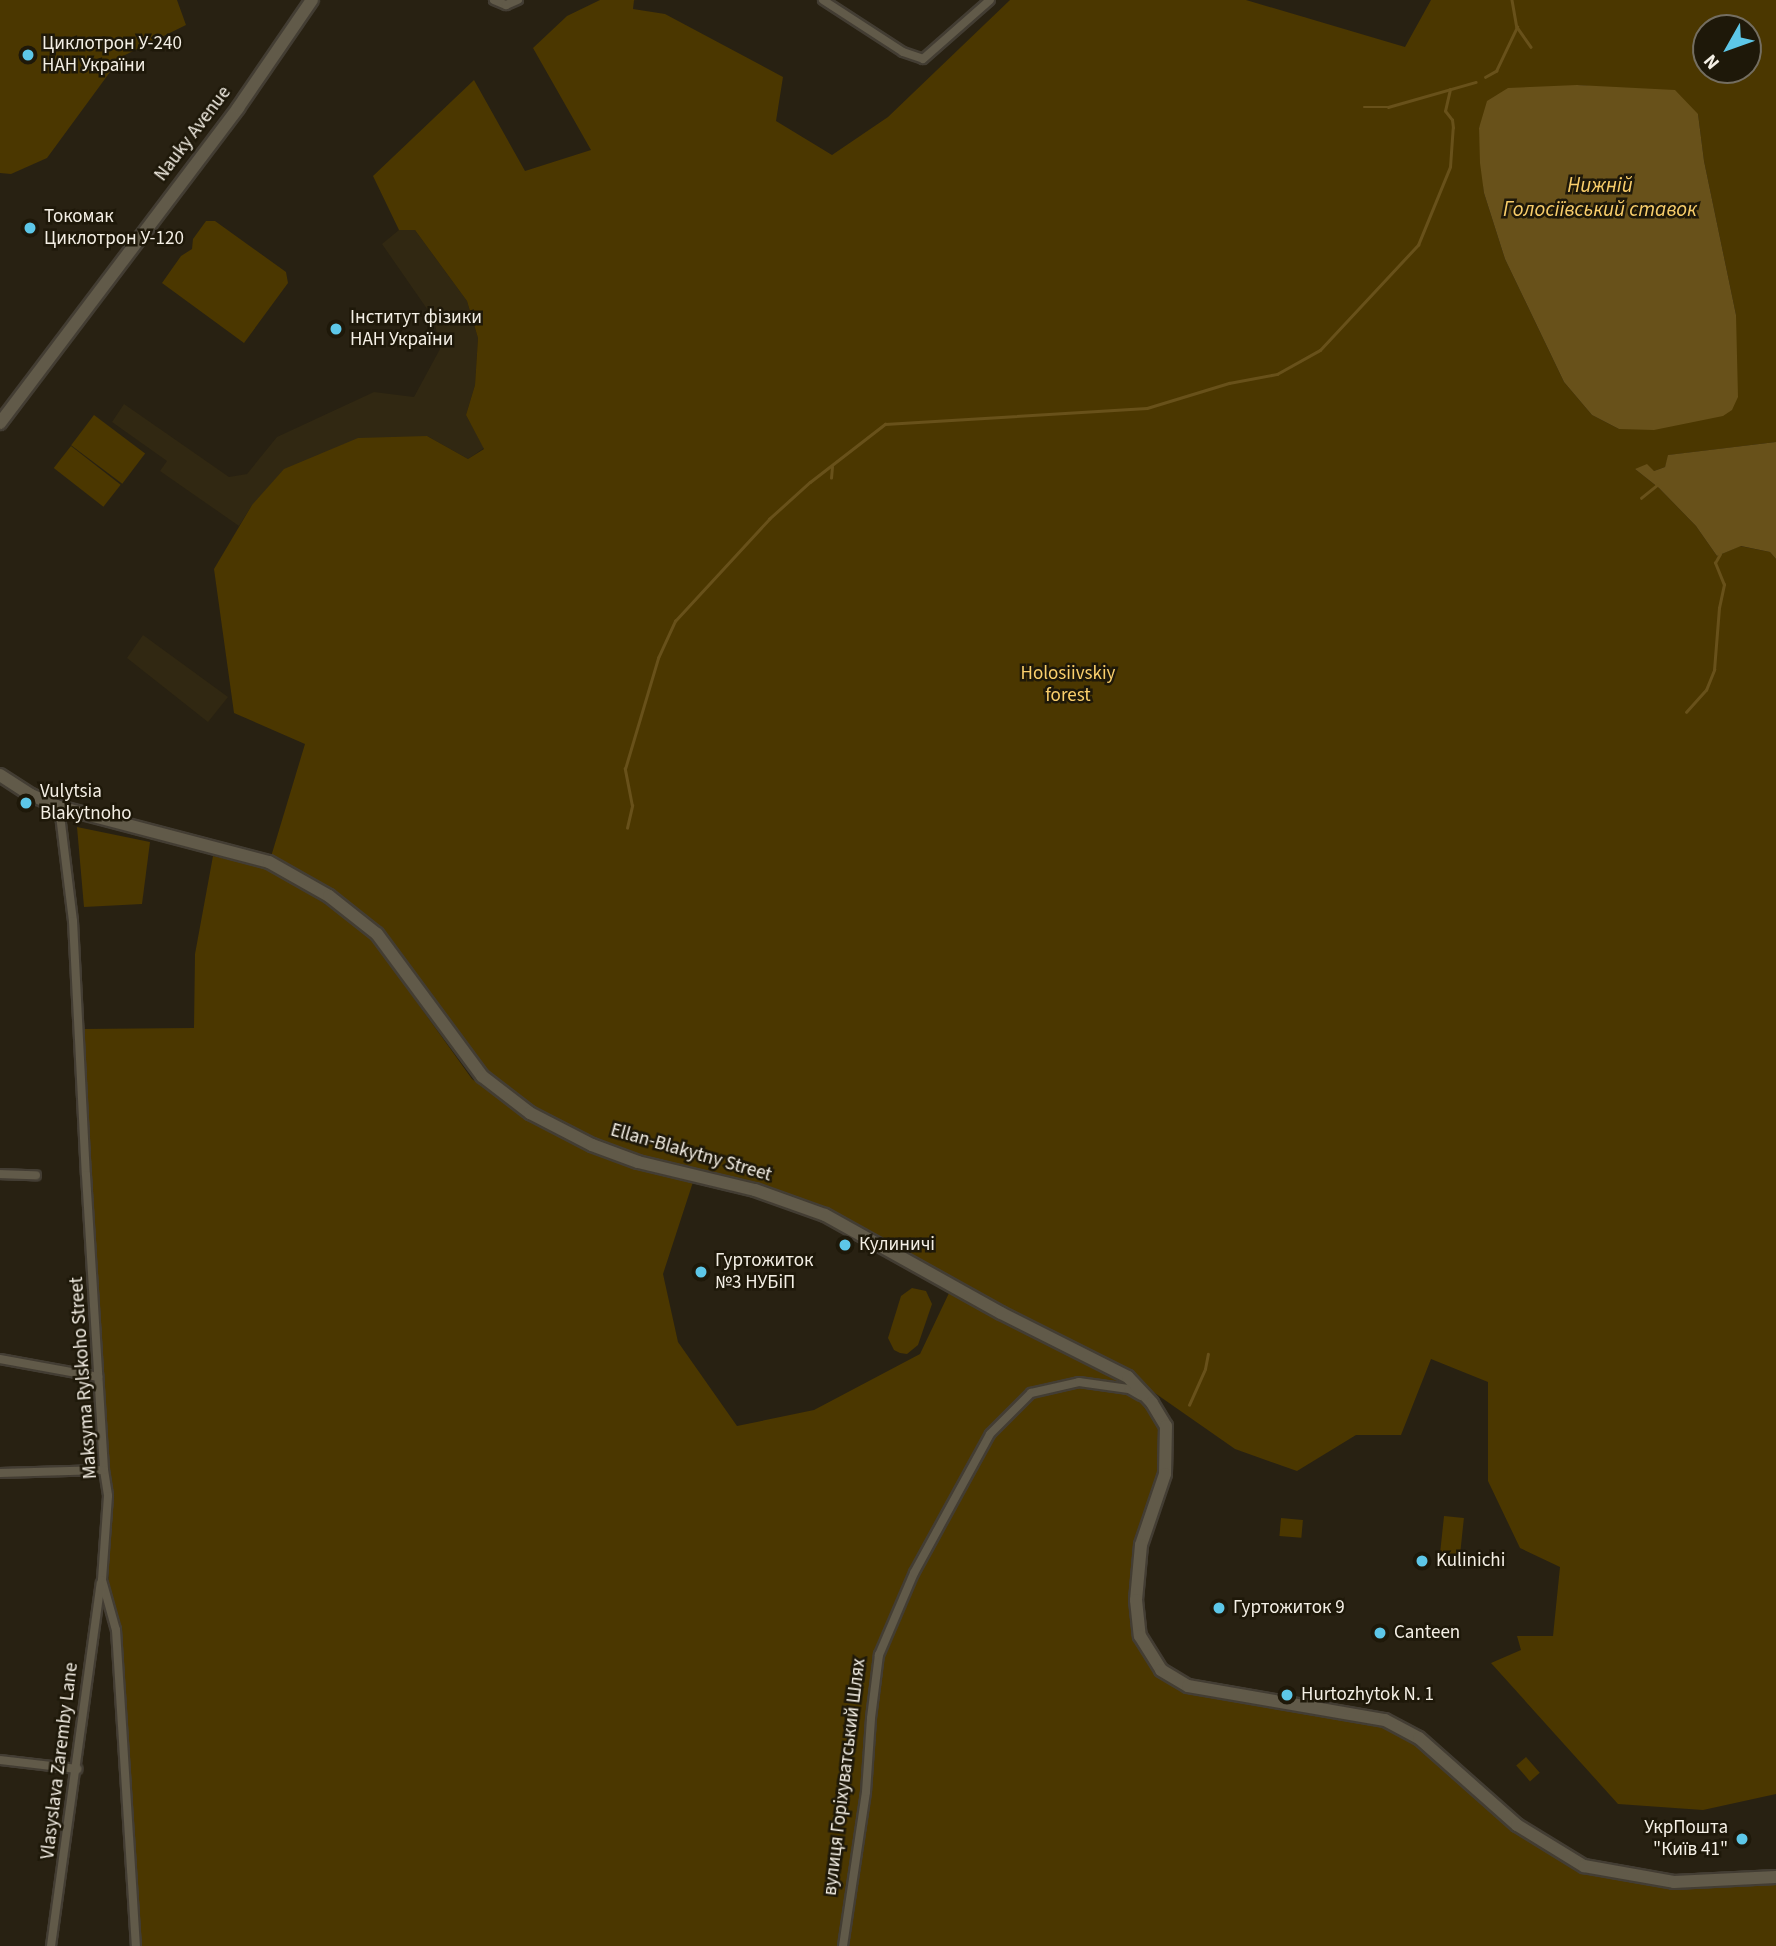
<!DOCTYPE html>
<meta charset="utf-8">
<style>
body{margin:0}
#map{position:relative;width:1776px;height:1946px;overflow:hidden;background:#282112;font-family:"Source Sans 3",sans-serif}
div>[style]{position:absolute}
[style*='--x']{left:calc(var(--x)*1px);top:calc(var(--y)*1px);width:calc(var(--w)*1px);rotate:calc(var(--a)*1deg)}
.built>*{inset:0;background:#312812}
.green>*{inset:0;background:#4b3700;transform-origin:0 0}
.water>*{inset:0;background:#68511a}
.stream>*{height:2.5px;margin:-1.25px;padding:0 1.25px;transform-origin:1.25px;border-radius:1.25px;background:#68511a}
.roads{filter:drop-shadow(2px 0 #433d33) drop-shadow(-2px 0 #433d33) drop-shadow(0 2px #433d33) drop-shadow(0 -2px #433d33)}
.street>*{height:8px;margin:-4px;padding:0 4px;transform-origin:4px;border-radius:4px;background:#615a49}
.secondary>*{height:12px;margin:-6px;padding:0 6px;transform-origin:6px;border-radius:6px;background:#615a49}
.dots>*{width:19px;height:19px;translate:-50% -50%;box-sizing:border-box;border:4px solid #1e1809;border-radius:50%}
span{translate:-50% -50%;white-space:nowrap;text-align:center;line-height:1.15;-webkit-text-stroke:5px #1e1809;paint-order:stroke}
.poi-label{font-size:19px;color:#f4efe5}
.left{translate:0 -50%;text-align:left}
.right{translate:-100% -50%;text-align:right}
.street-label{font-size:19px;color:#f4efe5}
.park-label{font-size:19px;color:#facf6c}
.water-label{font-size:21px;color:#f9ce6b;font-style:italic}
.north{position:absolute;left:1692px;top:14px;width:70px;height:70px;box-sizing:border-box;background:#1e1809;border:2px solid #746e61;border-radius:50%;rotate:230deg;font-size:19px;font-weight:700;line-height:28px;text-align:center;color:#f4efe5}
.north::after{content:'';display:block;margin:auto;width:24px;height:32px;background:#5dc7e8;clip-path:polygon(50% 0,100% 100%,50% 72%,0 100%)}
</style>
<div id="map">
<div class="built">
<i style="clip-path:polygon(399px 230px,415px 230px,467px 301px,478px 338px,475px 385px,466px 415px,484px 448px,468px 459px,427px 436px,252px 505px,239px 526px,160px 471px,167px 461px,112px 422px,124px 404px,229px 477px,247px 474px,277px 437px,374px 392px,414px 397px,440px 349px,434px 319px,382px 244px)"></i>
<i style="clip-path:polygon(143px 635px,228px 697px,208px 722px,127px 658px)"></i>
</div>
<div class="green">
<i style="clip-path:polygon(0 0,177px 0,186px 25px,121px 57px,47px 158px,11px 174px,0 173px)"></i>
<i style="clip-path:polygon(evenodd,600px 0,634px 0,633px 9px,665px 14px,783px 77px,776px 121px,832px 155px,888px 117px,1010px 0,1246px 0,1405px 47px,1431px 0,1776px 0,1776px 442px,1669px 455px,1665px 467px,1654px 471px,1635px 469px,1659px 488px,1696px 526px,1717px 556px,1740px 546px,1770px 552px,1776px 559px,1776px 1794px,1703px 1810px,1618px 1804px,1491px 1663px,1521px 1650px,1517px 1636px,1553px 1636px,1560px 1567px,1520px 1548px,1488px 1481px,1488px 1382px,1431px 1359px,1401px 1435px,1356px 1435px,1297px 1471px,1235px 1449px,1129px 1375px,826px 1212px,594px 1143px,531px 1110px,484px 1075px,379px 932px,270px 860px,305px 744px,234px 713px,214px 569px,252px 505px,284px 469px,358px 438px,427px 436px,468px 459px,484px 449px,466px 415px,475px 385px,478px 338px,467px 301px,415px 230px,399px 230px,373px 176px,474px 80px,525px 171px,591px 150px,533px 48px,567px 16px,600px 0,1706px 28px,1748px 28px,1748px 70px,1706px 70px,1706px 28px,600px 0,1577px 85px,1626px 89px,1698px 114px,1704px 161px,1736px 315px,1659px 428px,1619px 429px,1592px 415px,1564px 382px,1505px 259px,1484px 193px,1479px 127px,1577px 85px)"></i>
<i style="clip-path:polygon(206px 221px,215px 221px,286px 272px,288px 283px,244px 343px,162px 283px,181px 256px,192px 249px,193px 239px)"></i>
<i style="left:94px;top:415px;width:64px;height:38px;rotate:37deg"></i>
<i style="left:71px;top:446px;width:63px;height:28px;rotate:38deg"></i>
<i style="clip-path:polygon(77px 827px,150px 842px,142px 904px,84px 907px)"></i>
<i style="clip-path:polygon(213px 856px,266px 868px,324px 903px,371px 938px,472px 1079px,527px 1120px,590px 1152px,638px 1169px,693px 1182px,663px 1274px,678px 1342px,737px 1426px,814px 1410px,920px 1354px,949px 1293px,1137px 1390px,1163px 1426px,1161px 1472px,1137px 1543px,1136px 1637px,1188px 1690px,1384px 1724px,1417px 1742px,1549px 1850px,1674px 1884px,1776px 1880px,1776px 1946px,138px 1946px,119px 1629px,108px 1591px,111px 1492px,107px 1469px,82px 1029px,194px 1028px,195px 954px)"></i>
<i style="clip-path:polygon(912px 1288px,926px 1291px,932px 1304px,918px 1345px,907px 1354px,900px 1353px,894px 1350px,888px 1338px,901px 1296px)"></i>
<i style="left:1444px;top:1516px;width:20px;height:38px;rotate:6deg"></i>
<i style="left:1281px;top:1518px;width:22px;height:18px;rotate:5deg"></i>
<i style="left:1526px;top:1757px;width:21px;height:13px;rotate:49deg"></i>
</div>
<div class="water">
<i style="clip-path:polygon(1577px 85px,1675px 90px,1698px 114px,1704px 161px,1736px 315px,1738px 397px,1732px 410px,1723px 416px,1654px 430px,1619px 429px,1592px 415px,1564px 382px,1505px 259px,1484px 193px,1480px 163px,1479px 128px,1487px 101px,1508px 88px)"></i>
<i style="clip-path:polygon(1776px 442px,1776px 559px,1770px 552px,1741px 546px,1717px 556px,1696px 526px,1659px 488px,1635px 469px,1647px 464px,1654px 471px,1665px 467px,1668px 455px)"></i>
</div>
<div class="stream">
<i style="--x:1512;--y:0;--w:27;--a:80"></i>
<i style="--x:1517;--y:27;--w:24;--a:55"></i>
<i style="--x:1485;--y:77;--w:13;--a:-29"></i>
<i style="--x:1496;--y:71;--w:49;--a:-64.5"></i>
<i style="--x:1364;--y:107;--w:24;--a:0"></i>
<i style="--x:1388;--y:107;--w:91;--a:-15.9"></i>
<i style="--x:831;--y:478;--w:11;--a:-85"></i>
<i style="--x:1641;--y:498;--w:21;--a:-39"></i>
<i style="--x:1686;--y:712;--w:30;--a:-48"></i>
<i style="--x:1706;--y:690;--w:22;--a:-68"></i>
<i style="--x:1714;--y:670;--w:62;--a:-85.4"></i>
<i style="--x:1719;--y:608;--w:24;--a:-78"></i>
<i style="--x:1724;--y:585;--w:24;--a:-112"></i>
<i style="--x:1715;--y:563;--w:10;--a:-61"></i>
<i style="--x:627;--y:828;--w:23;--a:-77"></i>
<i style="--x:632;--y:806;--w:38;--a:-101"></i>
<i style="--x:625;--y:769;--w:116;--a:-73.4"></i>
<i style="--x:658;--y:658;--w:41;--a:-65.3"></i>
<i style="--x:675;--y:621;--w:139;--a:-47.3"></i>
<i style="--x:769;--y:519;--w:55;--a:-42.1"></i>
<i style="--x:810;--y:482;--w:95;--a:-37.7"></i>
<i style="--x:885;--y:424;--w:262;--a:-3.5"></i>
<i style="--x:1147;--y:408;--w:86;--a:-17"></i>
<i style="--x:1229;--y:383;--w:49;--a:-10.6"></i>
<i style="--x:1277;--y:374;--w:49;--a:-29.2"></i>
<i style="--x:1320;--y:350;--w:144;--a:-47"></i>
<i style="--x:1418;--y:245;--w:84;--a:-67.7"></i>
<i style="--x:1450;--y:167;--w:39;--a:-86"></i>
<i style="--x:1453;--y:128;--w:8;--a:-97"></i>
<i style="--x:1452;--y:120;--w:11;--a:-128"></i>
<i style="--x:1445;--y:111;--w:22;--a:-77"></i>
<i style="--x:1189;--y:1405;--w:39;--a:-66"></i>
<i style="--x:1205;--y:1369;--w:15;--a:-79"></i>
</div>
<div class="roads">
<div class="street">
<i style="--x:494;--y:0;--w:13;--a:23"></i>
<i style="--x:506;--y:5;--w:13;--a:-23"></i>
<i style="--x:823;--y:0;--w:95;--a:33"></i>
<i style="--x:903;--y:52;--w:21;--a:19"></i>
<i style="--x:923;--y:59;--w:89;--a:-41.4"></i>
<i style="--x:59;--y:807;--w:115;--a:83"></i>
<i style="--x:73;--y:921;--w:254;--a:87.1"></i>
<i style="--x:86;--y:1175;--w:296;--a:86.5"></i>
<i style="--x:104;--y:1470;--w:26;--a:81"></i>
<i style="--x:108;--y:1496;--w:84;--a:94.1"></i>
<i style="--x:102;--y:1580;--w:52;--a:74.4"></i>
<i style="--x:116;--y:1630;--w:317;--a:86.4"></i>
<i style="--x:0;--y:1174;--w:36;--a:2"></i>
<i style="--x:0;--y:1359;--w:100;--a:10.4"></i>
<i style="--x:0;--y:1473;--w:104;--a:-1.7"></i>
<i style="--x:0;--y:1760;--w:78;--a:6.7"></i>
<i style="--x:51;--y:1946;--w:366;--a:-82.2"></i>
<i style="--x:843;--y:1946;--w:156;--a:-81.5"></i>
<i style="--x:866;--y:1792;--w:74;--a:-86.1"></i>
<i style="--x:871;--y:1718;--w:64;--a:-82.8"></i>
<i style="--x:879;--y:1655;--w:89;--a:-66.9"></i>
<i style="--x:914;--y:1573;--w:158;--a:-61.3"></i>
<i style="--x:990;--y:1434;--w:58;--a:-45"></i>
<i style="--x:1031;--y:1393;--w:49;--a:-12.9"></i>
<i style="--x:1079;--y:1382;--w:50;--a:8"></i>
<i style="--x:1129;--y:1389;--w:14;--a:30"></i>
</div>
<div class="secondary">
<i style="--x:0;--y:423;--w:395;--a:-52.9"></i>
<i style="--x:238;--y:108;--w:131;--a:-55.6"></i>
<i style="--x:0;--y:775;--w:37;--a:33"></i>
<i style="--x:31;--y:795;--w:30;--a:23"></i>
<i style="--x:59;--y:807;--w:217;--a:14.7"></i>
<i style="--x:269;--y:862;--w:69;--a:29.5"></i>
<i style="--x:329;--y:896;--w:61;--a:38.4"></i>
<i style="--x:377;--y:934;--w:177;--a:53.5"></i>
<i style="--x:482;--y:1076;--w:61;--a:37.6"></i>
<i style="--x:530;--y:1113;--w:70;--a:27.3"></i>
<i style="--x:592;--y:1145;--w:49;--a:20.3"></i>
<i style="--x:638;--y:1162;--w:120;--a:13.5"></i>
<i style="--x:755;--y:1190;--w:74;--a:19.7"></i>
<i style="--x:825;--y:1215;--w:201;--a:29.1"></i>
<i style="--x:1001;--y:1313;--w:142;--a:26.7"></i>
<i style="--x:1128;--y:1377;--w:35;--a:47"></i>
<i style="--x:1152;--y:1403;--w:27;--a:59"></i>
<i style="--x:1166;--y:1426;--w:48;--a:91.2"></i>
<i style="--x:1165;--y:1474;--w:75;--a:108.7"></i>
<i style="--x:1141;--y:1545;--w:55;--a:95.2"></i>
<i style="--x:1136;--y:1600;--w:36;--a:84"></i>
<i style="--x:1140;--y:1636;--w:40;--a:58"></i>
<i style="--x:1161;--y:1670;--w:31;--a:31"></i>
<i style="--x:1188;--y:1686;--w:200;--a:9.8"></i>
<i style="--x:1385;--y:1720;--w:38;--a:28"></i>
<i style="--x:1419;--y:1738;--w:131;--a:41.6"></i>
<i style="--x:1517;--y:1825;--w:79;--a:31.5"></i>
<i style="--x:1584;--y:1866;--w:91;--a:10.1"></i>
<i style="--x:1674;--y:1882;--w:102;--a:-2.8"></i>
</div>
</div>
<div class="dots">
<i style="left:28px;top:55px;background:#5dc7e8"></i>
<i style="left:30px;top:228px;background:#5dc7e8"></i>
<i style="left:336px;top:329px;background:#5dc7e8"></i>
<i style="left:26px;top:803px;background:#5dc7e8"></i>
<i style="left:845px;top:1245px;background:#5dc7e8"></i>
<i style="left:701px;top:1272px;background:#5dc7e8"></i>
<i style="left:1422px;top:1561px;background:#5dc7e8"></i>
<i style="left:1219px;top:1608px;background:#5dc7e8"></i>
<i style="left:1380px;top:1633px;background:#5dc7e8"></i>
<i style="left:1287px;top:1695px;background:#5dc7e8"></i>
<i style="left:1742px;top:1839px;background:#5dc7e8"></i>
</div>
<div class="poi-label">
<span class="left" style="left:42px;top:55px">Циклотрон У-240<br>НАН України</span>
<span class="left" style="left:44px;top:228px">Токомак<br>Циклотрон У-120</span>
<span class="left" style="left:350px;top:329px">Інститут фізики<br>НАН України</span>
<span class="left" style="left:40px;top:803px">Vulytsia<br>Blakytnoho</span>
<span class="left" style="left:859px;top:1245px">Кулиничі</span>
<span class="left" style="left:715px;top:1272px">Гуртожиток<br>№3 НУБіП</span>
<span class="left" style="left:1436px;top:1561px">Kulinichi</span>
<span class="left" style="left:1233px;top:1608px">Гуртожиток 9</span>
<span class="left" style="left:1394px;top:1633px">Canteen</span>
<span class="left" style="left:1301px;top:1695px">Hurtozhytok N. 1</span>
<span class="right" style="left:1728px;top:1839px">УкрПошта<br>"Київ 41"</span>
</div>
<div class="street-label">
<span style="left:193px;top:134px;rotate:-53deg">Nauky Avenue</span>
<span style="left:691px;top:1153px;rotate:16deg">Ellan-Blakytny Street</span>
<span style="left:84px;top:1378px;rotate:-94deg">Maksyma Rylskoho Street</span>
<span style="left:60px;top:1761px;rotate:-83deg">Vlasyslava Zaremby Lane</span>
<span style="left:845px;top:1777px;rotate:-83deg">вулиця Горіхуватський Шлях</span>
</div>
<div class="park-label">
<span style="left:1068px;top:685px">Holosiivskiy<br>forest</span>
</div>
<div class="water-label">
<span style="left:1600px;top:197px">Нижній<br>Голосіївський ставок</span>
</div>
<div class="north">N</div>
</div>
